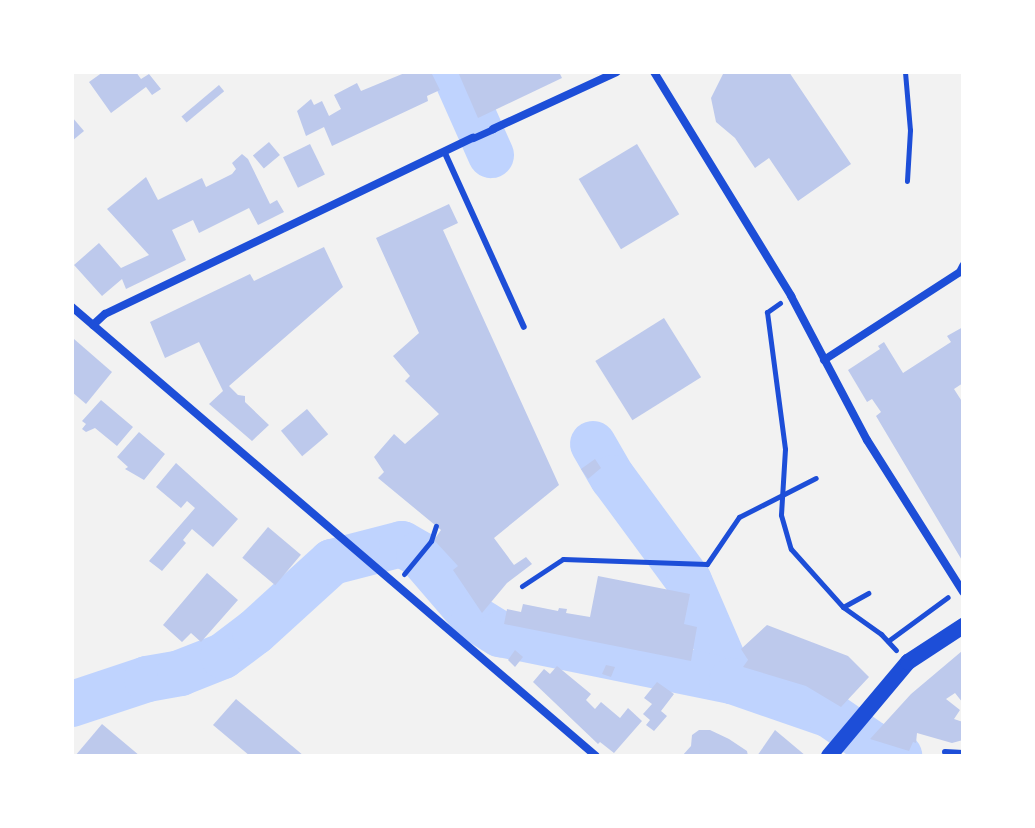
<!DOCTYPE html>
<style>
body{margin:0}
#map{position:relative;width:1035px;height:828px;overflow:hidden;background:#f2f2f2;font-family:Lato,sans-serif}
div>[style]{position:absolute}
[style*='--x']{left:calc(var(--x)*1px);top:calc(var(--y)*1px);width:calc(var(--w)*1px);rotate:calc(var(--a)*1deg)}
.river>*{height:46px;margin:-23px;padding:0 23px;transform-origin:23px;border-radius:23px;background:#bfd3fe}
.building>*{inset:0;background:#bdc9ec;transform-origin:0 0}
.path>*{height:5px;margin:-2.5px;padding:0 2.5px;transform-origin:2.5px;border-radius:2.5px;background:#1d4ed8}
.service>*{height:6px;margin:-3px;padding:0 3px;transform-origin:3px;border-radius:3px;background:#1d4ed8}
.pedestrian>*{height:7px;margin:-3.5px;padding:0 3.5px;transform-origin:3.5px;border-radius:3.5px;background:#1d4ed8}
.minor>*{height:8px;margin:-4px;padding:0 4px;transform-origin:4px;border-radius:4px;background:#1d4ed8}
.secondary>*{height:16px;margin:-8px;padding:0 8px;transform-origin:8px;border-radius:8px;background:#1d4ed8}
span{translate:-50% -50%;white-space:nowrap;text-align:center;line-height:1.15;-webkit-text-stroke:8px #fff;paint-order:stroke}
.frame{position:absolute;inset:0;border:74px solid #fff;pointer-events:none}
</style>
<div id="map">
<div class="river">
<i style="--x:454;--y:72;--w:91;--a:66"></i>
<i style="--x:593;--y:444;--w:39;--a:60"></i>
<i style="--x:613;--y:478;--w:128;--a:53.6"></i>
<i style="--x:689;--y:581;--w:109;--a:66.7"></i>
<i style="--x:72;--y:704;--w:79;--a:-18.4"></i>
<i style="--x:147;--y:679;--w:34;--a:-10"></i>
<i style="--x:180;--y:673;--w:46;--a:-21.6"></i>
<i style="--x:223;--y:656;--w:40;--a:-37"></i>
<i style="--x:255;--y:632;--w:104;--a:-42.3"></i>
<i style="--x:332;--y:562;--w:72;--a:-14.4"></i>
<i style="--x:402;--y:544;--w:20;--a:30"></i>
<i style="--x:419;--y:554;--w:84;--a:49.3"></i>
<i style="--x:474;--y:618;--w:31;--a:32"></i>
<i style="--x:500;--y:634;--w:237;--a:11.5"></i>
<i style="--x:732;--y:681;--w:104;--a:19.1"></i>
<i style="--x:830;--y:715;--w:51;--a:34.6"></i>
<i style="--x:872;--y:744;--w:30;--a:24"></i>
</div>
<div class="building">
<i style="clip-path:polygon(103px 72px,136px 72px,141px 79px,149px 74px,161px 89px,152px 95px,146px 87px,111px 113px,89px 82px)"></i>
<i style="clip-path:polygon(407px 72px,431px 72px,440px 90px,427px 96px,428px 101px,332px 146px,324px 127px,306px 136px,297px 111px,311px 99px,314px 105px,322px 101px,329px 116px,341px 109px,334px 95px,357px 83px,361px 91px)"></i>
<i style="clip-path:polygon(458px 72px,559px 72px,562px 78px,478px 118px)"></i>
<i style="clip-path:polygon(724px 72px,789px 72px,851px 164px,798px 201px,769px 158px,755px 168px,735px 138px,716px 122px,711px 98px)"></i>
<i style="left:219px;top:85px;width:8px;height:49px;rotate:50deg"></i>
<i style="clip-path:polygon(72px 117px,84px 131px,72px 141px)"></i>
<i style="left:269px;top:142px;width:17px;height:21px;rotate:50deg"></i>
<i style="left:310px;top:144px;width:34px;height:30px;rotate:64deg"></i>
<i style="left:637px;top:144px;width:82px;height:68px;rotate:59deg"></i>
<i style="clip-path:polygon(242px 154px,248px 159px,270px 204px,277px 200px,284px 212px,258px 225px,249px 208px,199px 233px,193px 220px,172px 230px,186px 260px,126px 289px,122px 279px,102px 296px,74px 265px,99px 243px,121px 268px,149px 255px,107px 209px,146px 177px,158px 200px,202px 178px,206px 187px,232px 174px,236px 169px,232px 163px)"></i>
<i style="clip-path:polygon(449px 204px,458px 223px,443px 230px,559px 485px,494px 538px,514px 565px,526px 557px,532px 564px,507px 583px,482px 613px,453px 570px,458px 566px,434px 540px,441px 530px,378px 478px,384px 472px,374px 457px,394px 434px,405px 444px,439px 414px,405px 381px,410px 376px,393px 356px,419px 333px,376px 238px)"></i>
<i style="clip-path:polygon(324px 247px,343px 287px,229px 386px,238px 395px,245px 396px,245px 402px,269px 425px,252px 441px,209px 404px,223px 391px,199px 342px,165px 358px,150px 322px,250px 274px,254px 281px)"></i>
<i style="left:664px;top:318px;width:70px;height:81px;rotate:58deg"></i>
<i style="clip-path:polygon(963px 327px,963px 383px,954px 389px,963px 403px,963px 562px,876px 416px,881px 412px,872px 399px,867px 402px,848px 370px,880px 349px,878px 346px,884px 342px,903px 373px,951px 342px,947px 336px)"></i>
<i style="clip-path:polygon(74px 339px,112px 372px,86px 404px,72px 392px)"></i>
<i style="clip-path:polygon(101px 400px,133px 427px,117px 446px,95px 428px,86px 432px,82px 429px,86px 424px,82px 421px)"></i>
<i style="left:307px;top:409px;width:33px;height:34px;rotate:50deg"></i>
<i style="clip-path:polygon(139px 432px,165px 454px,144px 480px,125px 469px,128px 467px,117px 457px)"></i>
<i style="clip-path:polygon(595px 459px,601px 468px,588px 479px,581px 469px)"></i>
<i style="clip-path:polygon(176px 463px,238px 519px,213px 547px,192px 529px,183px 540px,186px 543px,162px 571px,149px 561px,195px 508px,187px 501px,181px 508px,156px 487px)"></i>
<i style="left:268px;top:527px;width:43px;height:40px;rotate:40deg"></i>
<i style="clip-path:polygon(207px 573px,238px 600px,201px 642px,191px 633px,182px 642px,163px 625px)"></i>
<i style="clip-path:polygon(598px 576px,690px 594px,684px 624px,697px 627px,691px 661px,504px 624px,507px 609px,521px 612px,523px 604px,558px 611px,559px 608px,567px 609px,566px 613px,590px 617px)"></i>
<i style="clip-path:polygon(767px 625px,848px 656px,869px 677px,841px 707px,806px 686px,743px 667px,748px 660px,741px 649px)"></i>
<i style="clip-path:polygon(515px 650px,523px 657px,515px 667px,508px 660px)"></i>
<i style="clip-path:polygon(962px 651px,963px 703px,955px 693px,946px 699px,960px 710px,954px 719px,963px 722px,963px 740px,952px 743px,917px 733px,916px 743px,913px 742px,909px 751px,870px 739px,911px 694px)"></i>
<i style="clip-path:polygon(606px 665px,615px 667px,611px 677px,602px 674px)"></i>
<i style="clip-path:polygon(557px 666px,591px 694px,586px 700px,595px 709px,601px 702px,620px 718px,628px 708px,642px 721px,614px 753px,600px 742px,598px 744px,533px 682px,544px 669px,550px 674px)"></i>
<i style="clip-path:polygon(657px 682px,674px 694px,661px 711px,667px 716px,654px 731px,646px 725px,650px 720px,643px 714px,652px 704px,644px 698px)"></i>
<i style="clip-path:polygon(236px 699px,304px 756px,250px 756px,213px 725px)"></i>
<i style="clip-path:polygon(102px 724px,140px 756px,75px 756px)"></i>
<i style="clip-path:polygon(699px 730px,710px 730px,729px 739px,747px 751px,748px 756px,682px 756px,691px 746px,692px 735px)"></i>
<i style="clip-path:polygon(775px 730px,806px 756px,757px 756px)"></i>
</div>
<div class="path">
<i style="--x:905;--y:72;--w:58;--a:85.1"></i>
<i style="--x:910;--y:130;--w:51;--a:93.4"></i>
<i style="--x:780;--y:303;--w:16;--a:145"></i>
<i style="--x:767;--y:312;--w:138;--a:82.5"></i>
<i style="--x:785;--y:449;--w:66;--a:93.5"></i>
<i style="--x:781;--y:515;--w:35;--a:74"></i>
<i style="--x:791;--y:549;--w:78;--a:48.1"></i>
<i style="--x:843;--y:607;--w:47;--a:35.4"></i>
<i style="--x:881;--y:634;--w:22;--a:47"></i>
<i style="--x:404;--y:574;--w:43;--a:-50.7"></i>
<i style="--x:431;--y:541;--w:16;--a:-72"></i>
<i style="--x:522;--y:586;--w:49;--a:-33.4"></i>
<i style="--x:563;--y:559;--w:144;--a:2"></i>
<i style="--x:707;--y:564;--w:57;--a:-55.8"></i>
<i style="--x:739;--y:517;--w:86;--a:-26.9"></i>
<i style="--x:843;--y:607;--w:29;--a:-29"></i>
<i style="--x:888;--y:641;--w:74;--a:-36.3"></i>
</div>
<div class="service">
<i style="--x:444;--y:151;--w:193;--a:65.6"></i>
<i style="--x:945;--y:752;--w:18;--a:3"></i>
</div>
<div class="pedestrian">
<i style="--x:473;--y:138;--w:22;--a:-24"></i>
</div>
<div class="minor">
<i style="--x:654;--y:72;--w:263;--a:58.5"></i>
<i style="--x:791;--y:296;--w:163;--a:62.2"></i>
<i style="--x:867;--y:440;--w:180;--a:57.7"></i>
<i style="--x:493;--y:129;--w:136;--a:-24.7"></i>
<i style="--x:72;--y:307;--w:690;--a:40.59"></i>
<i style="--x:93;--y:325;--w:16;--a:-43"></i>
<i style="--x:105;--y:314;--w:408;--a:-25.6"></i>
<i style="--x:824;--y:360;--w:162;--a:-32.9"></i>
<i style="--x:960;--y:272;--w:7;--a:-63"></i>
</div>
<div class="secondary">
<i style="--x:829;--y:756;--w:123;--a:-50"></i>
<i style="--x:908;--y:662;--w:66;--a:-33.2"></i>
</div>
<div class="frame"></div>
</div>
